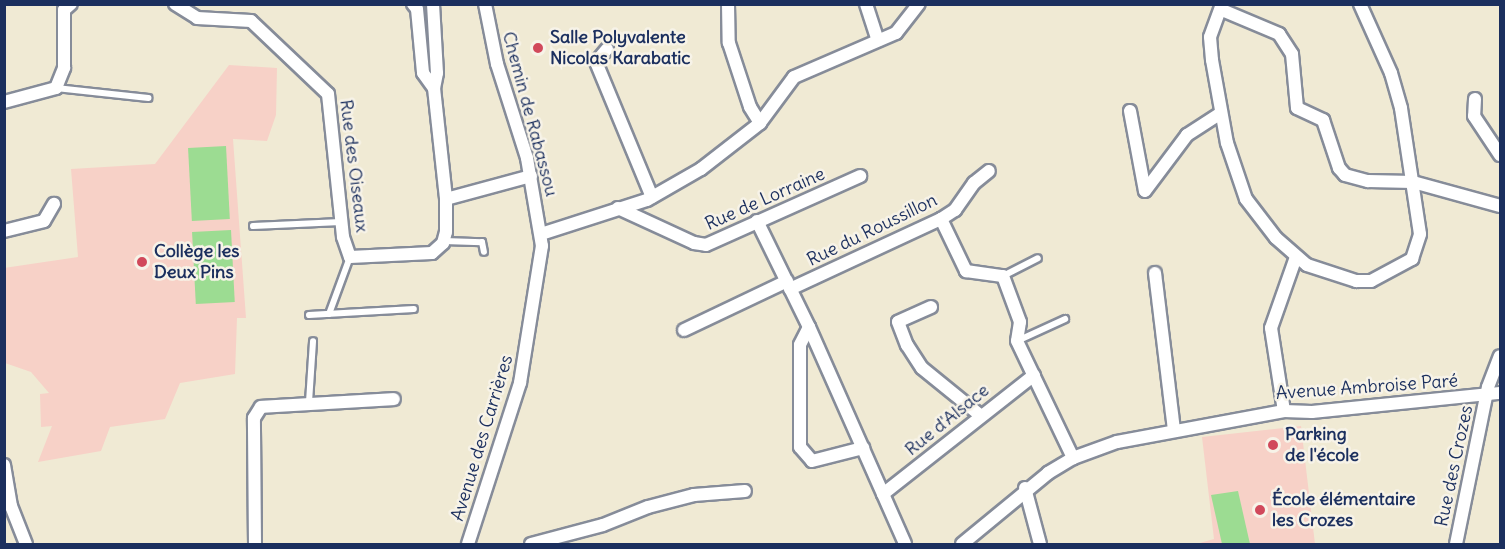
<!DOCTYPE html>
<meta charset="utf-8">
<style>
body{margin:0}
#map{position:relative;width:1505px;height:549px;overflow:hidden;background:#f0ead4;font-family:Delius,sans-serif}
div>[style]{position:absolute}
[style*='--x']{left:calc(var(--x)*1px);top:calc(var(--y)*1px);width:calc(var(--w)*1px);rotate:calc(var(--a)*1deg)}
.built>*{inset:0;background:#f7d1c7}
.green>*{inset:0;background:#9cdc92;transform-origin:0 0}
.roads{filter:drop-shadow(2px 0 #868c99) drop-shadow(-2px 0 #868c99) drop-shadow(0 2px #868c99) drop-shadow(0 -2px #868c99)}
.service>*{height:6px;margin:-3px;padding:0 3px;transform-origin:3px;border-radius:3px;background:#fff}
.minor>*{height:12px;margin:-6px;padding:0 6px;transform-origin:6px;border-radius:6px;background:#fff}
.dots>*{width:16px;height:16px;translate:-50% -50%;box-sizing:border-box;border:3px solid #f7f3e8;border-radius:50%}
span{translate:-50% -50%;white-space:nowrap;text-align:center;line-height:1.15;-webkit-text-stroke:5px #f7f3e8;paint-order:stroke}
.poi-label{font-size:18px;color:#1b2f5e;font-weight:700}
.left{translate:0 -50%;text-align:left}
.street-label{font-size:18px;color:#1b2f5e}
.frame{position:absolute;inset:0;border:6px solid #1b2f5e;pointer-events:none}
</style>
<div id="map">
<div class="built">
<i style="clip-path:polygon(229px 65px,277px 68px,276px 115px,267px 141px,233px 139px,246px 318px,237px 318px,235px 374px,180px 383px,165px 419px,110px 427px,101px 451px,38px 462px,52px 426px,41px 427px,40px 394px,49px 393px,31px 372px,5px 363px,4px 268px,78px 257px,71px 169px,155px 164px)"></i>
<i style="clip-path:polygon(1301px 426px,1315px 544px,1196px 544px,1214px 539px,1202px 437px)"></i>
</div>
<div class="green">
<i style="left:226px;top:146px;width:73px;height:38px;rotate:87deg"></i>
<i style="left:231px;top:230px;width:72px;height:39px;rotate:87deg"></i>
<i style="clip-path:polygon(1238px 491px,1250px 544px,1222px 544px,1211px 495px)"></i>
</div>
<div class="roads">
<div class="service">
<i style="--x:56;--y:88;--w:93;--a:6.2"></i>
<i style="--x:253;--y:226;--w:88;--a:-2.6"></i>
<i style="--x:444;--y:241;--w:38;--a:2"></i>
<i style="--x:482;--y:242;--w:10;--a:79"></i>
<i style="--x:1003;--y:276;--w:39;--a:-27"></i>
<i style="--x:329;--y:314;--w:61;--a:-69.8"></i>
<i style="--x:309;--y:315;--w:105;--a:-3.3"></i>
<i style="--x:1017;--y:341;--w:53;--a:-24.6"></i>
<i style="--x:309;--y:402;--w:61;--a:-86.2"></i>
</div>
<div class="minor">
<i style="--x:175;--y:4;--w:26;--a:32"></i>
<i style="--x:197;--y:18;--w:54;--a:3.2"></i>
<i style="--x:251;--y:21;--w:106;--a:43.5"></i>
<i style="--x:328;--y:94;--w:144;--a:84"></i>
<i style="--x:343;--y:237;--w:21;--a:71"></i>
<i style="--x:350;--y:257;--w:82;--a:-2.8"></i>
<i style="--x:432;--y:253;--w:15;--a:-42"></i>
<i style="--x:443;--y:243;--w:11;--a:-75"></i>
<i style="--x:446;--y:232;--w:33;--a:-90"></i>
<i style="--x:446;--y:199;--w:88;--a:-15.1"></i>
<i style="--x:413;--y:4;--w:6;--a:51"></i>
<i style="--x:417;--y:9;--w:64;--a:84.6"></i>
<i style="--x:423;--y:73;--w:19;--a:54"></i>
<i style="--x:433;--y:4;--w:69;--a:86.7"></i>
<i style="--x:437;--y:73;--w:15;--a:101"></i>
<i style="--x:434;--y:88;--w:112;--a:83.8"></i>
<i style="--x:728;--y:4;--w:39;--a:89"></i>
<i style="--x:729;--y:43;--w:67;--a:71.8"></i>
<i style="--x:750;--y:107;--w:19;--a:58"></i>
<i style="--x:866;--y:4;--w:38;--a:72"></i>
<i style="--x:1222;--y:4;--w:35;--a:110"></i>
<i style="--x:1210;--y:37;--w:23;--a:85"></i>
<i style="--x:1212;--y:60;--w:84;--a:79.8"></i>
<i style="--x:1227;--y:143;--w:59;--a:71.3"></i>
<i style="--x:1246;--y:199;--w:49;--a:52.4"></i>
<i style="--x:1276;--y:238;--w:41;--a:41.1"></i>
<i style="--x:1307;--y:265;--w:52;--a:18.1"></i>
<i style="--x:1356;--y:281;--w:15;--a:0"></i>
<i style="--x:1371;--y:281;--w:47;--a:-28.2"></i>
<i style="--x:1412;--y:259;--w:26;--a:-72"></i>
<i style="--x:1420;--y:234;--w:127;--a:-98.6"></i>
<i style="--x:1401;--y:108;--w:36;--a:-106"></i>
<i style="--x:1391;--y:73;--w:76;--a:-114.2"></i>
<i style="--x:1222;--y:10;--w:62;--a:22.8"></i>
<i style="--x:1279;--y:34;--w:24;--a:57"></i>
<i style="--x:1292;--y:54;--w:54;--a:84.7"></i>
<i style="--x:1297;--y:108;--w:29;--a:25"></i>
<i style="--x:1323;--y:120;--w:51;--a:71.6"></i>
<i style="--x:1339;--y:168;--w:9;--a:49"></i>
<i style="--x:1345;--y:175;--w:24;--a:15"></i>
<i style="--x:1368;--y:181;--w:45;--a:1.3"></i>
<i style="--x:1413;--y:182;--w:90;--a:15.4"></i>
<i style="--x:607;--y:49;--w:17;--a:130"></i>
<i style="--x:596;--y:62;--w:146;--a:67.5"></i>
<i style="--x:1475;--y:99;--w:17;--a:93"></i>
<i style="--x:1474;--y:116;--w:47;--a:56.3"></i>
<i style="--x:4;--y:102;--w:54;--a:-15.1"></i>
<i style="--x:56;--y:88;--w:22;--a:-68"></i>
<i style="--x:64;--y:68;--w:58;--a:-90"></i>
<i style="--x:64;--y:10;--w:9;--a:-41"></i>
<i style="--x:1130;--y:111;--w:81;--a:79.4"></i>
<i style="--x:1145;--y:191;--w:70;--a:-53.1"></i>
<i style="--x:1187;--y:135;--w:40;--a:-32.9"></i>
<i style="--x:618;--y:208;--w:84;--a:24.7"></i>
<i style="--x:694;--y:243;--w:12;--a:9"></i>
<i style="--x:706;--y:245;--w:169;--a:-24.1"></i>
<i style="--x:941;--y:219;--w:58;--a:64.3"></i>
<i style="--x:966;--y:271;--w:37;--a:8"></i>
<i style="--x:1003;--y:276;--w:49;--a:69.7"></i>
<i style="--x:1020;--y:322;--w:19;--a:99"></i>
<i style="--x:1017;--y:341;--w:130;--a:64.4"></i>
<i style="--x:757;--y:221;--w:118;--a:63.9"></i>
<i style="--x:809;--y:327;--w:237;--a:66.1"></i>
<i style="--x:4;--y:231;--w:41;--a:-14"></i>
<i style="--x:44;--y:221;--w:20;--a:-60"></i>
<i style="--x:541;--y:234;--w:111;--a:-17.8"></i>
<i style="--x:647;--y:200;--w:62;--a:-29.9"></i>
<i style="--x:701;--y:169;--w:75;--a:-37.9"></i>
<i style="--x:760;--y:123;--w:57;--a:-53.5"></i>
<i style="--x:794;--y:77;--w:111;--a:-23.3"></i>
<i style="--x:896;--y:33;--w:37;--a:-52"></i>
<i style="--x:1155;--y:273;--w:159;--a:83.1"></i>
<i style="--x:790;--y:289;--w:166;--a:-24.9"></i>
<i style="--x:941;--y:219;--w:17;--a:-33"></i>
<i style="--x:955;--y:210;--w:33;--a:-55"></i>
<i style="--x:974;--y:183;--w:19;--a:-39"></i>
<i style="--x:931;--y:307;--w:36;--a:156"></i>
<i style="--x:898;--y:322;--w:25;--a:69"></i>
<i style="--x:907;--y:345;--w:27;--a:57"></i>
<i style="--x:922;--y:368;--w:76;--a:39.1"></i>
<i style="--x:809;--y:327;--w:20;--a:117"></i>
<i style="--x:800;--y:345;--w:102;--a:90"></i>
<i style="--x:800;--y:447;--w:18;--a:49"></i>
<i style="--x:812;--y:461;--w:53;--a:-14.3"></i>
<i style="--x:684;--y:330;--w:114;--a:-25.4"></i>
<i style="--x:1284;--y:411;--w:84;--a:-98.9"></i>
<i style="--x:1271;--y:328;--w:75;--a:-70.6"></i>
<i style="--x:4;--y:465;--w:42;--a:80.3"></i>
<i style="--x:11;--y:506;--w:41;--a:68.5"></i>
<i style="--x:1025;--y:488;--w:58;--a:75"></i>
<i style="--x:883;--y:494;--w:192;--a:-38.2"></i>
<i style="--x:255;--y:544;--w:126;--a:-90.5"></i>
<i style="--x:254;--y:418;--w:13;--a:-58"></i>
<i style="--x:261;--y:407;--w:133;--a:-3.4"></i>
<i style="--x:468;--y:544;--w:169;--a:-72.1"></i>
<i style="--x:520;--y:383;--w:139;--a:-80.9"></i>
<i style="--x:542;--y:246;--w:89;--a:-99.7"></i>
<i style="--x:527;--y:158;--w:99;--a:-107.7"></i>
<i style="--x:497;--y:64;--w:61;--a:-101.3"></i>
<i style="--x:531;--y:544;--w:74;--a:-14.8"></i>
<i style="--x:603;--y:525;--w:48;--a:-21.8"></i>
<i style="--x:648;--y:507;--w:48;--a:-14.6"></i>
<i style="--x:694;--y:495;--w:51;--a:-4.5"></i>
<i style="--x:962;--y:544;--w:112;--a:-39.5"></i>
<i style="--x:1048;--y:473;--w:29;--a:-31"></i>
<i style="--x:1073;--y:458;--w:47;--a:-20"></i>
<i style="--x:1117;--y:442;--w:170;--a:-10.5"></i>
<i style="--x:1284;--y:411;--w:28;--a:2"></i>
<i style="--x:1312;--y:412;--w:189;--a:-5.8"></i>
<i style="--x:1456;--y:544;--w:160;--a:-78.5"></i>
<i style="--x:1488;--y:387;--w:33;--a:-69"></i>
</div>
</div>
<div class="dots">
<i style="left:538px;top:48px;background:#d1495b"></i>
<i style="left:142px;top:262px;background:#d1495b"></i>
<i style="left:1273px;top:445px;background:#d1495b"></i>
<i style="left:1260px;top:510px;background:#d1495b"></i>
</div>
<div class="poi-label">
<span class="left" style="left:550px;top:48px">Salle Polyvalente<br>Nicolas Karabatic</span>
<span class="left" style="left:154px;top:262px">Collège les<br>Deux Pins</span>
<span class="left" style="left:1285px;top:445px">Parking<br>de l'école</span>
<span class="left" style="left:1272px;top:510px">École élémentaire<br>les Crozes</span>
</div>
<div class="street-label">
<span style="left:530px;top:114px;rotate:75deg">Chemin de Rabassou</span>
<span style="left:354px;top:166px;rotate:83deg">Rue des Oiseaux</span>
<span style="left:765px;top:199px;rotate:-24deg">Rue de Lorraine</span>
<span style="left:872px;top:230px;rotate:-26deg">Rue du Roussillon</span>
<span style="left:1367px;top:387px;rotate:-4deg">Avenue Ambroise Paré</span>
<span style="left:947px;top:420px;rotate:-39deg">Rue d'Alsace</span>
<span style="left:482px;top:438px;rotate:-73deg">Avenue des Carrières</span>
<span style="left:1454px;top:466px;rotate:-78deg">Rue des Crozes</span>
</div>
<div class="frame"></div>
</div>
